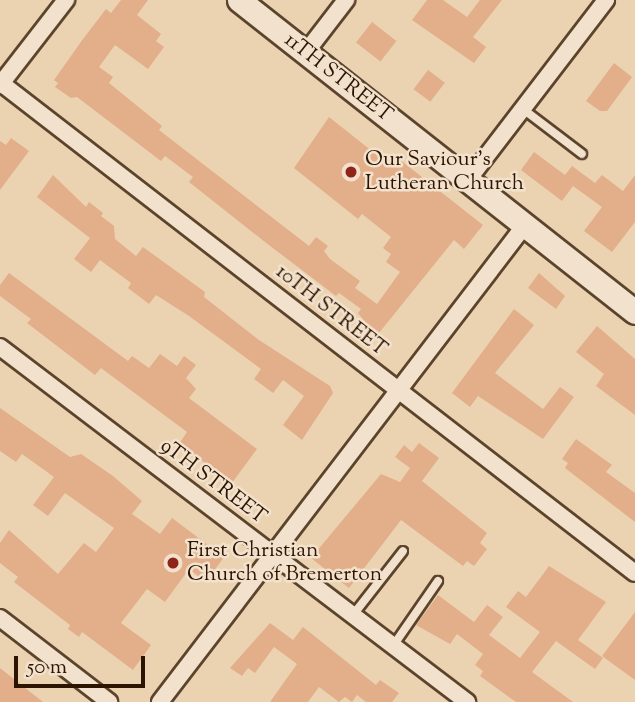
<!DOCTYPE html>
<style>
body{margin:0}
#map{position:relative;width:635px;height:702px;overflow:hidden;background:#ebd3b2;font-family:"Sorts Mill Goudy",serif}
div>[style]{position:absolute}
[style*='--x']{left:calc(var(--x)*1px);top:calc(var(--y)*1px);width:calc(var(--w)*1px);rotate:calc(var(--a)*1deg)}
.building>*{inset:0;background:#e3ae8a;transform-origin:0 0}
.roads{filter:drop-shadow(2px 0 #5c442c) drop-shadow(-2px 0 #5c442c) drop-shadow(0 2px #5c442c) drop-shadow(0 -2px #5c442c)}
.lane>*{height:8px;margin:-4px;padding:0 4px;transform-origin:4px;border-radius:4px;background:#f2e2cd}
.street>*{height:16px;margin:-8px;padding:0 8px;transform-origin:8px;border-radius:8px;background:#f2e2cd}
.secondary>*{height:23px;margin:-11.5px;padding:0 11.5px;transform-origin:11.5px;border-radius:11.5px;background:#f2e2cd}
.dots>*{width:19px;height:19px;translate:-50% -50%;box-sizing:border-box;border:4px solid #f2e2cd;border-radius:50%}
span{translate:-50% -50%;white-space:nowrap;text-align:center;line-height:1.15;-webkit-text-stroke:5px #f2e2cd;paint-order:stroke}
.street-label{font-size:21px;color:#2d1400}
.poi-label{font-size:21px;color:#2d1400}
.left{translate:0 -50%;text-align:left}
.scale{position:absolute;left:14px;top:656px;width:131px;height:32px;box-sizing:border-box;border:4px solid #2d1400;border-top:0;padding-left:9px;font-size:21px;line-height:24px;white-space:nowrap;color:#2d1400;-webkit-text-stroke:5px #f2e2cd;paint-order:stroke}
</style>
<div id="map">
<div class="building">
<i style="clip-path:polygon(121px 0,148px 0,137px 15px,161px 34px,156px 41px,164px 47px,148px 69px,115px 45px,99px 67px,113px 77px,109px 83px,162px 126px,159px 130px,309px 246px,316px 237px,328px 246px,324px 251px,330px 259px,360px 281px,355px 288px,377px 304px,400px 272px,386px 262px,391px 254px,383px 248px,391px 237px,362px 214px,358px 219px,294px 168px,329px 117px,392px 167px,399px 159px,483px 225px,464px 249px,454px 240px,379px 333px,364px 321px,358px 313px,361px 309px,339px 293px,336px 296px,265px 242px,189px 182px,193px 177px,165px 156px,161px 161px,77px 97px,71px 98px,55px 87px,58px 83px,54px 80px,83px 39px,106px 9px,111px 13px)"></i>
<i style="clip-path:polygon(427px 0,443px 0,467px 17px,480px 0,502px 0,473px 37px,486px 47px,474px 63px,412px 20px)"></i>
<i style="left:372px;top:22px;width:31px;height:26px;rotate:38deg"></i>
<i style="clip-path:polygon(614px 63px,632px 77px,607px 111px,600px 111px,586px 101px)"></i>
<i style="left:428px;top:70px;width:21px;height:24px;rotate:37deg"></i>
<i style="clip-path:polygon(11px 138px,29px 151px,0 190px,0 141px,6px 145px)"></i>
<i style="clip-path:polygon(534px 152px,565px 175px,572px 166px,595px 183px,602px 175px,623px 191px,635px 175px,635px 222px,612px 252px,584px 231px,602px 207px,573px 186px,562px 201px,521px 170px)"></i>
<i style="clip-path:polygon(53px 175px,86px 207px,89px 202px,103px 213px,101px 216px,114px 226px,115px 239px,136px 256px,143px 247px,205px 292px,204px 297px,259px 340px,330px 386px,333px 393px,302px 440px,283px 425px,304px 396px,283px 380px,273px 393px,254px 379px,261px 369px,189px 316px,156px 295px,149px 304px,128px 288px,131px 283px,100px 260px,91px 272px,74px 259px,90px 238px,37px 197px)"></i>
<i style="clip-path:polygon(9px 273px,128px 361px,132px 356px,149px 368px,160px 354px,177px 366px,184px 356px,196px 365px,186px 378px,196px 389px,189px 398px,257px 449px,232px 483px,179px 444px,187px 432px,101px 368px,95px 375px,27px 323px,31px 319px,0 296px,0 285px)"></i>
<i style="clip-path:polygon(539px 273px,565px 296px,556px 309px,528px 288px)"></i>
<i style="clip-path:polygon(514px 309px,534px 325px,495px 373px,543px 409px,560px 387px,574px 397px,543px 439px,478px 396px,470px 407px,452px 393px)"></i>
<i style="clip-path:polygon(597px 326px,635px 359px,635px 415px,596px 386px,604px 374px,576px 352px)"></i>
<i style="clip-path:polygon(0 408px,70px 457px,81px 454px,113px 476px,142px 501px,132px 514px,160px 534px,172px 518px,224px 557px,206px 582px,189px 569px,165px 602px,147px 589px,121px 623px,151px 645px,133px 670px,82px 632px,79px 637px,68px 629px,70px 625px,14px 582px,18px 577px,0 563px,0 543px,9px 530px,58px 574px,84px 543px,96px 552px,114px 528px,65px 493px,48px 516px,33px 505px,54px 477px,22px 454px,16px 462px,0 451px)"></i>
<i style="clip-path:polygon(576px 439px,612px 465px,606px 472px,635px 493px,635px 522px,565px 468px,568px 463px,562px 459px)"></i>
<i style="clip-path:polygon(419px 443px,439px 458px,422px 481px,487px 533px,480px 543px,487px 549px,474px 566px,467px 561px,463px 566px,401px 520px,349px 588px,311px 558px,381px 474px,400px 482px,410px 468px,395px 457px,404px 445px,412px 452px)"></i>
<i style="clip-path:polygon(549px 566px,606px 602px,578px 640px,603px 658px,595px 669px,556px 641px,532px 672px,573px 702px,516px 702px,480px 676px,483px 671px,475px 665px,483px 654px,457px 634px,450px 644px,416px 625px,438px 595px,474px 622px,487px 605px,503px 617px,489px 635px,520px 658px,540px 632px,506px 607px,518px 591px,526px 597px)"></i>
<i style="clip-path:polygon(635px 612px,635px 680px,602px 656px)"></i>
<i style="clip-path:polygon(270px 623px,293px 640px,303px 627px,376px 685px,380px 680px,399px 693px,392px 702px,366px 702px,357px 695px,352px 702px,345px 697px,339px 702px,319px 687px,308px 702px,270px 702px,297px 664px,274px 647px,255px 673px,248px 668px,242px 676px,230px 668px)"></i>
<i style="clip-path:polygon(0 668px,43px 702px,0 702px)"></i>
</div>
<div class="roads">
<div class="lane">
<i style="--x:523;--y:109;--w:74;--a:37.3"></i>
<i style="--x:353;--y:615;--w:81;--a:-52"></i>
<i style="--x:393;--y:646;--w:79;--a:-55.3"></i>
</div>
<div class="street">
<i style="--x:306;--y:52;--w:66;--a:-52.4"></i>
<i style="--x:1;--y:83;--w:801;--a:37.7"></i>
<i style="--x:0;--y:85;--w:108;--a:-52.2"></i>
<i style="--x:468;--y:180;--w:227;--a:-52.5"></i>
<i style="--x:0;--y:347;--w:587;--a:37.24"></i>
<i style="--x:0;--y:618;--w:138;--a:37.6"></i>
<i style="--x:160;--y:702;--w:601;--a:-52.58"></i>
</div>
<div class="secondary">
<i style="--x:239;--y:0;--w:504;--a:38.23"></i>
</div>
</div>
<div class="dots">
<i style="left:351px;top:172px;background:#8f2418"></i>
<i style="left:173px;top:563px;background:#8f2418"></i>
</div>
<div class="street-label">
<span style="left:338px;top:78px;rotate:38deg">11TH STREET</span>
<span style="left:331px;top:311px;rotate:38deg">10TH STREET</span>
<span style="left:213px;top:482px;rotate:37deg">9TH STREET</span>
</div>
<div class="poi-label">
<span class="left" style="left:365px;top:172px">Our Saviour's<br>Lutheran Church</span>
<span class="left" style="left:187px;top:563px">First Christian<br>Church of Bremerton</span>
</div>
<div class="scale">50 m</div>
</div>
